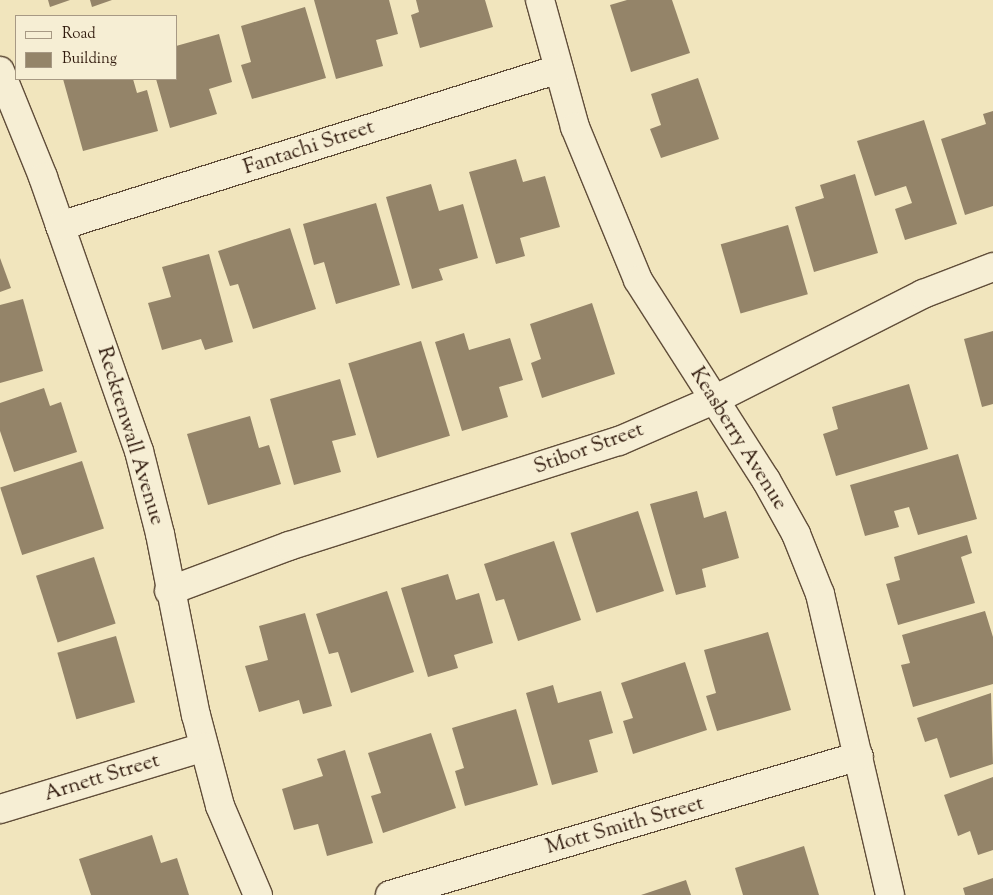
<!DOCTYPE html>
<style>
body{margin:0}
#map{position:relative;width:993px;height:895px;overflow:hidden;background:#f1e5bd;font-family:"Sorts Mill Goudy",serif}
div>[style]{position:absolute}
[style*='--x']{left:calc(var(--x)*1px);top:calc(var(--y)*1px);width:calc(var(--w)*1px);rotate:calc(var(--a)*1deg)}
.building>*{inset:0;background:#948469;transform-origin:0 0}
.roads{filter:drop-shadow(1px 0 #604d39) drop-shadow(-1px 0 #604d39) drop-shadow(0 1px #604d39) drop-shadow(0 -1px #604d39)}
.minor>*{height:28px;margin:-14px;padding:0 14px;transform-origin:14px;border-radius:14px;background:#f6eed4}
span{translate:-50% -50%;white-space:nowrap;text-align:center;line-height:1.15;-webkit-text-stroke:4.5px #f6eed4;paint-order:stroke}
.street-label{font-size:21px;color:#301a0d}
.legend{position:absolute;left:15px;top:15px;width:162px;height:65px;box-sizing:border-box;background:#f6eed4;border:1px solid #a79984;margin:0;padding:6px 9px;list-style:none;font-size:15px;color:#301a0d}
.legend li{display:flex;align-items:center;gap:10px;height:25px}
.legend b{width:25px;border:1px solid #a79984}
</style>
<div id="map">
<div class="building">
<i style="clip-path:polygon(48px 0,70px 0,50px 7px)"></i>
<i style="clip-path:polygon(90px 0,112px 0,92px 7px)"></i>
<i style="clip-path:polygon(314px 0,389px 0,398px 34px,376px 40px,383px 66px,336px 79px)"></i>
<i style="clip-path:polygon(416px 0,485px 0,493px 27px,420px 48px,411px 15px,419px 12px)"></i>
<i style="clip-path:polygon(627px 0,672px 0,690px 53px,631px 72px,610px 5px)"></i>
<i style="clip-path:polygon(305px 7px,326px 78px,252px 99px,241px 65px,251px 62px,241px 26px)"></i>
<i style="clip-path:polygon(219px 34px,232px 82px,209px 89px,217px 114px,170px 128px,156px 79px,176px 79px,176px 46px)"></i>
<i style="clip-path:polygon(698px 78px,719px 139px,661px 158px,650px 129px,661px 125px,651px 94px)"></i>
<i style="clip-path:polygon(63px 79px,133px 79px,137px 93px,147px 90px,158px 131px,83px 151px)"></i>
<i style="clip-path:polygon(993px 111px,993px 206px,965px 215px,941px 139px,986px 124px,983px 114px)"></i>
<i style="clip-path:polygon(924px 120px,957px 224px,905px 240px,895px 209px,912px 203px,906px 186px,875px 196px,857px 141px)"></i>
<i style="clip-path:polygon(516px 159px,523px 182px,545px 176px,560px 227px,520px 238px,525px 256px,496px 264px,469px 172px)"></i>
<i style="clip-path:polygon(855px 174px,878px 253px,814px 272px,795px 207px,824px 198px,820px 185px)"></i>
<i style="clip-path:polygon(431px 184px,439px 211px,463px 204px,478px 258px,439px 269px,443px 280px,412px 289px,386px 197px)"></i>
<i style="clip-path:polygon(376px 203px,400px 285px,336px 304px,324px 262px,314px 265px,303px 224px)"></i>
<i style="left:788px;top:225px;width:72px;height:70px;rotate:74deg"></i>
<i style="clip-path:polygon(290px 228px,316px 309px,253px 329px,238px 284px,230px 286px,218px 251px)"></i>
<i style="clip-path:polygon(209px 254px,233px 342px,205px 350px,201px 339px,162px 350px,148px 303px,171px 297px,162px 267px)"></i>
<i style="clip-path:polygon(0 258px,11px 288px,0 292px)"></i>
<i style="clip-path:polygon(23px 299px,43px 371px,0 383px,0 305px)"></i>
<i style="clip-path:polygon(592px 303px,615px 374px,542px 398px,531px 363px,541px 359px,530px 324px)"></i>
<i style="clip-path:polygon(993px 331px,993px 404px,982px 407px,964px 339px)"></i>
<i style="clip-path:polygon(464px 333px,469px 350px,510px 338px,523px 380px,499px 387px,508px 417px,462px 431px,435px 342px)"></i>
<i style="left:421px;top:341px;width:99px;height:76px;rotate:73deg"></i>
<i style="clip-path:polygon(340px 379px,356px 435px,332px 441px,341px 472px,294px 485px,270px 399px)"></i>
<i style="clip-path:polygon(909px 384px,928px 449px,836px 476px,823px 434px,838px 429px,832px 407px)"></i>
<i style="clip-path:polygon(44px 388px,50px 406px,61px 402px,77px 452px,14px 472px,0 431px,0 403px)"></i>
<i style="clip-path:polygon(250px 416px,259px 448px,269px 445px,281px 484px,208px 505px,187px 434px)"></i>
<i style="clip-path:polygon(958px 454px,977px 519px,918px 535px,909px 507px,894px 511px,899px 527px,865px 536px,850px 485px)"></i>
<i style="left:82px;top:461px;width:71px;height:86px;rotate:72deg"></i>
<i style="clip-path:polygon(697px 491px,704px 518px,726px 511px,739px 558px,702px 569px,706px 587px,676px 595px,650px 504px)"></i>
<i style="left:638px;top:511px;width:84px;height:71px;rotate:72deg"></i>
<i style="clip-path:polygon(967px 535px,972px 553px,961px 557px,975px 603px,898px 625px,886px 584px,900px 580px,894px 557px)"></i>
<i style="clip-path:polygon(554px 541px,581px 620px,518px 641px,504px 599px,496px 601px,484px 564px)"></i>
<i style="left:94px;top:557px;width:70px;height:61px;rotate:72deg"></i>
<i style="clip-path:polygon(448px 574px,456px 600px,479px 593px,493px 643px,454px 655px,458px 668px,428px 677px,401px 588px)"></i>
<i style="clip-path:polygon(387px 591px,414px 672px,351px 693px,338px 652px,329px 654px,316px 614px)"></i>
<i style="clip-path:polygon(985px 611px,993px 637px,993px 684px,913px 707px,901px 665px,910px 663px,902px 635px)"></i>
<i style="clip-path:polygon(305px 613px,332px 706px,303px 714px,299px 700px,259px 712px,245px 666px,268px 660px,259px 626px)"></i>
<i style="clip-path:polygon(768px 632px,791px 710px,717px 731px,706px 696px,716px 693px,704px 650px)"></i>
<i style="left:116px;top:636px;width:69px;height:61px;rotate:74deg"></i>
<i style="clip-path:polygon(685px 662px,707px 730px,633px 754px,623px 721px,633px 718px,621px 683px)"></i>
<i style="clip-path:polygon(553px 685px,558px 703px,601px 691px,613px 733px,589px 740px,598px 772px,552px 785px,526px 693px)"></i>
<i style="clip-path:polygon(991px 693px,993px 764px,950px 778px,937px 738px,925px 742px,917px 718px)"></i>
<i style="clip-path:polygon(516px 709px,538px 785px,465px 806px,455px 771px,464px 768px,452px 728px)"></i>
<i style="clip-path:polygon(431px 733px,456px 808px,383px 833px,371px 796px,381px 793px,368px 753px)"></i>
<i style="clip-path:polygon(345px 750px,373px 843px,327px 856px,318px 824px,294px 830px,282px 789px,323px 776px,317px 759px)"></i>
<i style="clip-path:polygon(993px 777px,993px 850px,978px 855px,970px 831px,958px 836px,944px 795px)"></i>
<i style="clip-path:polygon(152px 835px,161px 863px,177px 858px,189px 895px,91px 895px,79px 859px)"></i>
<i style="clip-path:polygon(804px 846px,819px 895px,743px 895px,735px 868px)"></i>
<i style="clip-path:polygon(993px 878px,993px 895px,965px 895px,963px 888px)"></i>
<i style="clip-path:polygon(686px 880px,691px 895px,641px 895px)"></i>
</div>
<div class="roads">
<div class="minor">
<i style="--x:540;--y:0;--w:132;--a:74.6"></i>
<i style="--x:575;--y:127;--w:165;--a:67.6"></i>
<i style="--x:638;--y:280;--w:237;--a:57.4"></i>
<i style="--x:766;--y:480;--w:62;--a:60.9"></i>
<i style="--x:796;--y:534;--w:65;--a:68.2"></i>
<i style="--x:820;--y:594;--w:309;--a:76.9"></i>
<i style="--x:0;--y:71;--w:114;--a:67.9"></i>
<i style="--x:43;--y:177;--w:290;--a:70.7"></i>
<i style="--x:139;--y:451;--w:86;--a:75.8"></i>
<i style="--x:160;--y:534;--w:185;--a:78.8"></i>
<i style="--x:196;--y:715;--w:94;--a:75.2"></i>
<i style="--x:220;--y:806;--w:97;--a:66.9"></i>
<i style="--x:60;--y:226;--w:523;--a:-17.47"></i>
<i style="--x:169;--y:591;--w:128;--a:-20.6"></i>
<i style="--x:289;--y:546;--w:346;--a:-17.7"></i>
<i style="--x:619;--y:441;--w:110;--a:-23.5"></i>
<i style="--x:720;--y:397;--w:228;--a:-26.9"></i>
<i style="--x:923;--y:294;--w:75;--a:-21.1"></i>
<i style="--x:0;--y:809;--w:213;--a:-16.9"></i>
<i style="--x:390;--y:895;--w:489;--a:-16.5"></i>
</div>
</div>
<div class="street-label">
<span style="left:309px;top:148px;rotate:-18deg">Fantachi Street</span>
<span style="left:130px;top:436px;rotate:73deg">Recktenwall Avenue</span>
<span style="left:738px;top:439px;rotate:58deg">Keasberry Avenue</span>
<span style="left:589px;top:449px;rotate:-20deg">Stibor Street</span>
<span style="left:102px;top:778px;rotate:-17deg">Arnett Street</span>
<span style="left:625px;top:826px;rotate:-16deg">Mott Smith Street</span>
</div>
<ul class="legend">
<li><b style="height:6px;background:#f6eed4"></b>Road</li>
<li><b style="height:14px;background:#948469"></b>Building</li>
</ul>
</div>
